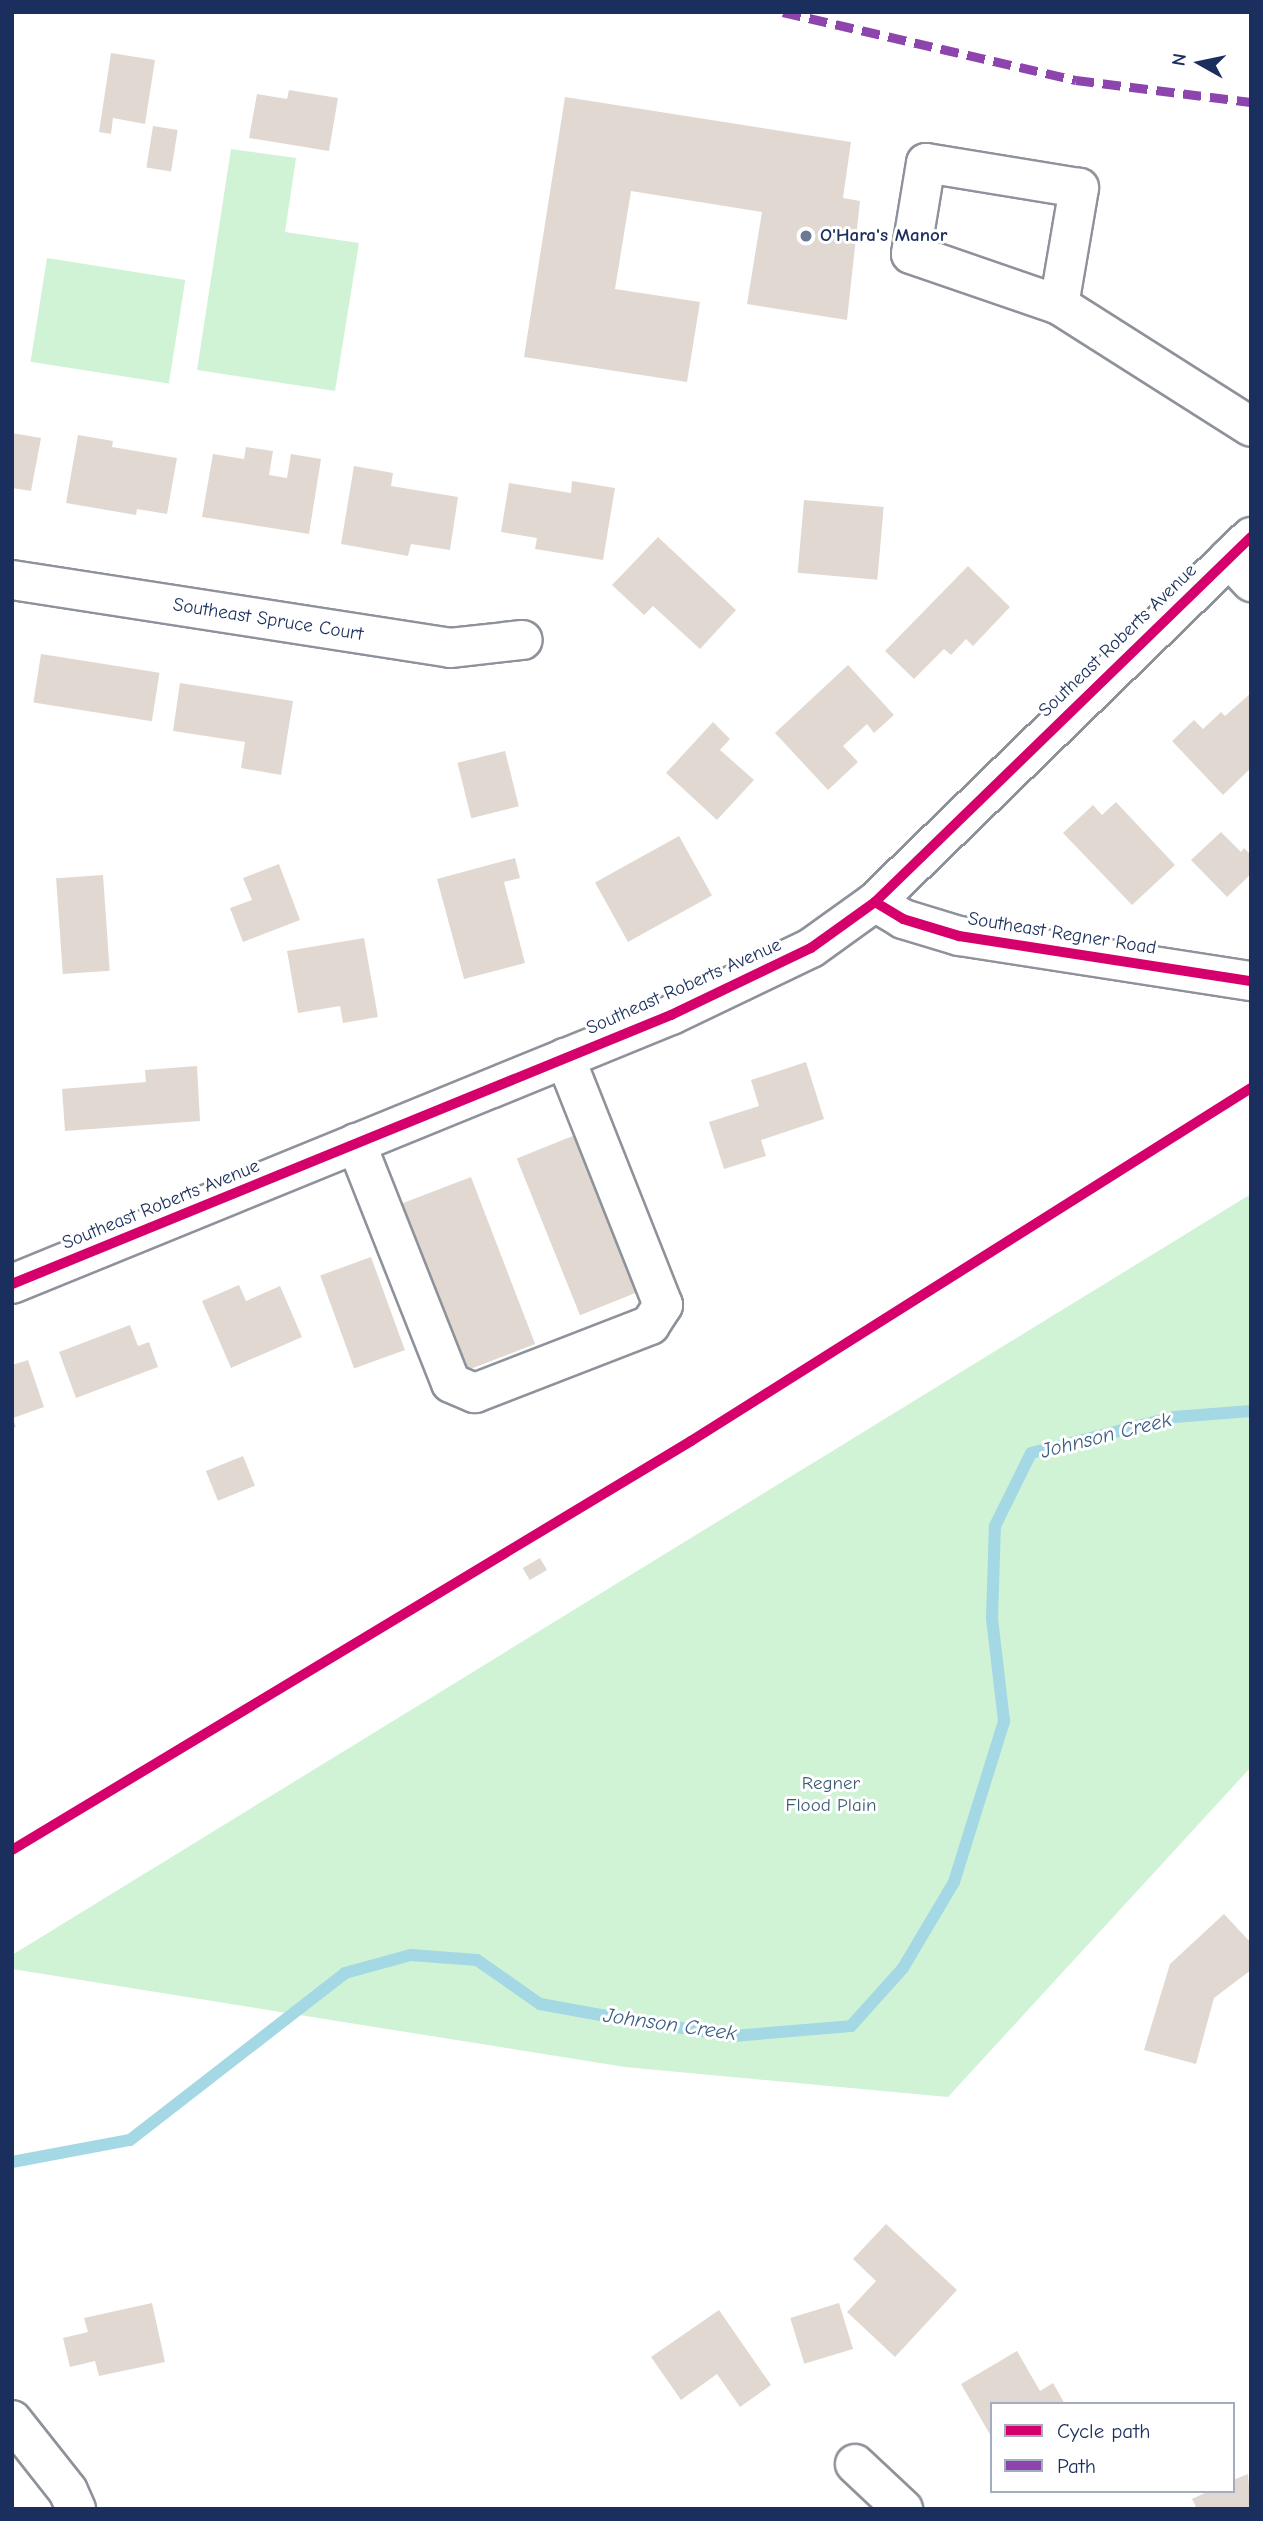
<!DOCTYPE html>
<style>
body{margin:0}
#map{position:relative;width:1263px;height:2521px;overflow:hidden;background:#fff;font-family:"Comic Neue",sans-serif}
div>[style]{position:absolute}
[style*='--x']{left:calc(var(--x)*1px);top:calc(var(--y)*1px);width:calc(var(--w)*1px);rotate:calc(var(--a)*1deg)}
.green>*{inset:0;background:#d0f3d5;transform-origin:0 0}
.stream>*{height:12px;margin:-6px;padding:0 6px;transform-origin:6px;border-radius:6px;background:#a3d8e4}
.building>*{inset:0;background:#e1d9d1;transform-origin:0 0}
.roads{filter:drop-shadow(2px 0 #8e929a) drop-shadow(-2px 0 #8e929a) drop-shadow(0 2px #8e929a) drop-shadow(0 -2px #8e929a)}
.minor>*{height:38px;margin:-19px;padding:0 19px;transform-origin:19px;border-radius:19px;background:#fff}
.quiet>*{height:9px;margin-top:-4.5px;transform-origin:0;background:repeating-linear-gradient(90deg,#8e44ad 0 18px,transparent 0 27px)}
.cycleway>*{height:10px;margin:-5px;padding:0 5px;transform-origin:5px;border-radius:5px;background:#d6006c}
.dots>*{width:19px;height:19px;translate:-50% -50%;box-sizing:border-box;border:4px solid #fff;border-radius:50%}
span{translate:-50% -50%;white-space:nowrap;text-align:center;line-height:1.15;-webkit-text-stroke:6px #fff;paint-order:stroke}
.poi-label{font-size:19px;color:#1b2f5e;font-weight:700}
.left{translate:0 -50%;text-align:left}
.street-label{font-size:19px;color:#1b2f5e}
.park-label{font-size:19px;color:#3e5e73}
.water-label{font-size:21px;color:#385d83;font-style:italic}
.frame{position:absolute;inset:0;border:14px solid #1b2f5e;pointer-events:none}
.legend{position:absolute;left:990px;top:2402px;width:245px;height:91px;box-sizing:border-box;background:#fff;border:2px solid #a4acbf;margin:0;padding:9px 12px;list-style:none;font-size:21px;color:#1b2f5e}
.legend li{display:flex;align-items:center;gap:14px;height:35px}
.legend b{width:35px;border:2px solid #a4acbf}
.north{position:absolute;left:1165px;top:28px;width:70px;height:70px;-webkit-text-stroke:5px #fff;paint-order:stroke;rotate:279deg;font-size:19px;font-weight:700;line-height:28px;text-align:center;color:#1b2f5e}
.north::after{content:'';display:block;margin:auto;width:24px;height:32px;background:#1b2f5e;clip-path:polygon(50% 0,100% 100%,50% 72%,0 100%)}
</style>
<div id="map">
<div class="green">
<i style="clip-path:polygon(231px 149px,296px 158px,285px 232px,359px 243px,335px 391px,197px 370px)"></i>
<i style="left:47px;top:258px;width:140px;height:105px;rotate:9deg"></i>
<i style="clip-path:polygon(1251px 1194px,1251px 1767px,948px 2097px,625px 2067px,12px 1969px,12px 1955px)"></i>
</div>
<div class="stream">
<i style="--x:12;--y:2162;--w:120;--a:-10.6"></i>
<i style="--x:130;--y:2140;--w:272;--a:-37.8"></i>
<i style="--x:345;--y:1973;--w:68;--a:-15.3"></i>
<i style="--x:411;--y:1955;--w:66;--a:4.3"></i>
<i style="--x:477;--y:1960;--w:77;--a:34.9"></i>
<i style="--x:540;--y:2004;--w:56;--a:10.3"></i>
<i style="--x:595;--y:2014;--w:140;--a:9.1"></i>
<i style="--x:733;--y:2036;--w:118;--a:-4.8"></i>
<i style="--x:851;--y:2026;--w:78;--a:-48.1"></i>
<i style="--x:903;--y:1968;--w:100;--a:-59.3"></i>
<i style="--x:954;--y:1882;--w:169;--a:-72.7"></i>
<i style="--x:1004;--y:1721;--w:103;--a:-96.7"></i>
<i style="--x:992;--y:1619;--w:93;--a:-88.2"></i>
<i style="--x:995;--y:1526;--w:81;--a:-63.7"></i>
<i style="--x:1031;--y:1453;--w:147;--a:-14.1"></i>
<i style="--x:1174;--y:1417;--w:77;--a:-4.5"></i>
</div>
<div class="building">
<i style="clip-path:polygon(111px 53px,155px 60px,145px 124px,113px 118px,111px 134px,99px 132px)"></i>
<i style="clip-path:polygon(289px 90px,338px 98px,329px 151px,249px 138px,257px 94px,287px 99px)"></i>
<i style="clip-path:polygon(565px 97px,851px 142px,843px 198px,860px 201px,847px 320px,747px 304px,762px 212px,631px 191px,615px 289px,700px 302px,687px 382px,524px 357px)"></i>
<i style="left:153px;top:126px;width:25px;height:42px;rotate:9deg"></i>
<i style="clip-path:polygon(12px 433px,41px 438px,31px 491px,12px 488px)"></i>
<i style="clip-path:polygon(78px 435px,113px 441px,112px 447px,177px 458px,167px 514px,137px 509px,136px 515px,66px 503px)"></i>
<i style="clip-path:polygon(246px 447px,273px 451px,269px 475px,287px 478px,291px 454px,321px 459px,309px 534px,202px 517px,213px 454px,244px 459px)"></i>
<i style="clip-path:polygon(354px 466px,393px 473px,391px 486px,458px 497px,450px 550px,411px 544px,408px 556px,341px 544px)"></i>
<i style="clip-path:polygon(572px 481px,615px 488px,603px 560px,535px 549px,537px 538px,501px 532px,509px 483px,571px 493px)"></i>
<i style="left:804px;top:500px;width:80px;height:73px;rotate:5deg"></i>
<i style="clip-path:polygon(658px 537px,736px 610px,700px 649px,653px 606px,644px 615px,612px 585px)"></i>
<i style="clip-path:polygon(968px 566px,1010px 607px,973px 646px,966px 639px,951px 655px,944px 649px,914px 679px,885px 651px)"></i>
<i style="left:41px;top:654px;width:120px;height:49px;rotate:9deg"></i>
<i style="clip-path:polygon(848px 665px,894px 715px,874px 733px,867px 724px,843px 746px,858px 762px,828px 790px,775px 733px)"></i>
<i style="clip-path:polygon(180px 683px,293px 701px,281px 775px,241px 768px,245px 742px,173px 731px)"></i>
<i style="clip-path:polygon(1251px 693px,1251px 768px,1223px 795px,1172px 741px,1194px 720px,1203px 729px,1221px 712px,1225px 716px)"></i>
<i style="clip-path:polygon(713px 722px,730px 739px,720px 750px,754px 780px,717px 820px,666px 773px)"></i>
<i style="left:505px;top:751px;width:57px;height:49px;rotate:76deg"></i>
<i style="clip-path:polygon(1116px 802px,1175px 865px,1132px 905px,1063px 833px,1093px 805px,1102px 815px)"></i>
<i style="clip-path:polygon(1221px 832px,1241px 852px,1244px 848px,1251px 855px,1251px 874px,1227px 897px,1191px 860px)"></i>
<i style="left:679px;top:836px;width:68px;height:96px;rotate:61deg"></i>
<i style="clip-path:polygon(515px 858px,520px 878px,504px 882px,525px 963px,464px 979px,437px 879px)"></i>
<i style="clip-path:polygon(279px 864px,300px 920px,243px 942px,230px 908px,252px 900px,243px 878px)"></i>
<i style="left:103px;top:875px;width:96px;height:47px;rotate:86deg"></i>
<i style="clip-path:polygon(364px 938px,378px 1017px,343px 1023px,340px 1006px,298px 1013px,287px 951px)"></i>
<i style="clip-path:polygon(806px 1062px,824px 1119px,761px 1140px,766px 1156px,724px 1169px,709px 1122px,759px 1106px,751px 1080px)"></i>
<i style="clip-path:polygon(197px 1066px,200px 1121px,65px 1131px,62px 1089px,146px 1082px,145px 1070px)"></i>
<i style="left:590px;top:1129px;width:169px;height:79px;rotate:68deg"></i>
<i style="left:471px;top:1177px;width:179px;height:84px;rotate:69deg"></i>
<i style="left:371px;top:1257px;width:99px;height:54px;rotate:70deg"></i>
<i style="clip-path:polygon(239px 1285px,246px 1301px,280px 1286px,302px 1337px,231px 1368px,202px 1301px)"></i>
<i style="clip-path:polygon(130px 1325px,138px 1346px,149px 1342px,158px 1367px,76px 1398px,59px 1352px)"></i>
<i style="clip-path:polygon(28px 1360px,44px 1407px,13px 1418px,16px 1427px,12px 1428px,12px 1365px)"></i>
<i style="left:243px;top:1456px;width:32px;height:40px;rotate:68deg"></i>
<i style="left:540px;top:1558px;width:14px;height:20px;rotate:60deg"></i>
<i style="clip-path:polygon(1224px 1914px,1251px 1943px,1251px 1970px,1214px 1998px,1196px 2064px,1144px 2050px,1170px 1964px)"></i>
<i style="clip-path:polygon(886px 2224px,957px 2290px,895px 2357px,847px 2312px,876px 2281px,853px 2259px)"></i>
<i style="clip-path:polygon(152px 2303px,165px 2362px,99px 2376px,95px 2361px,70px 2367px,63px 2338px,88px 2332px,84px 2318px)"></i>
<i style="left:839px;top:2303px;width:48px;height:51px;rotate:73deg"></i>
<i style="clip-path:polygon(719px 2310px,771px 2385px,740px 2407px,717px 2374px,681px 2400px,651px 2357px)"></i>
<i style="clip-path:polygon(1017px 2351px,1040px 2391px,1053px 2383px,1065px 2404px,992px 2404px,992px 2438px,961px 2384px)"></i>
<i style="clip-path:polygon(1248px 2474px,1251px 2509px,1197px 2509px,1192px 2499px,1209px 2491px,1233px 2491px,1233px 2480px)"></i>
</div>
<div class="roads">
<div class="minor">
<i style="--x:1059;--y:305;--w:119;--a:-80.3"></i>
<i style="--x:1079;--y:188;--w:155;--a:-170.7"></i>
<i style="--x:926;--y:163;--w:92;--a:99.4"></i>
<i style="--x:911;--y:254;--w:157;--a:19"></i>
<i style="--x:1059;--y:305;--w:227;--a:32.4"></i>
<i style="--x:1229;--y:558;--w:33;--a:47"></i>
<i style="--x:12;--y:580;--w:443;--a:8.8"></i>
<i style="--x:450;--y:648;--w:73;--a:-6.3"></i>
<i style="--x:875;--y:902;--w:33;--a:31"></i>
<i style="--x:903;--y:919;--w:59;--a:16.9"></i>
<i style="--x:959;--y:936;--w:295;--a:8.8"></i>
<i style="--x:356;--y:1143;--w:258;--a:68.4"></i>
<i style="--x:451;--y:1383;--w:26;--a:23"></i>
<i style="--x:475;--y:1393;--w:188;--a:-21.2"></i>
<i style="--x:650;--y:1325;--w:24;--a:-57"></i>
<i style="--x:663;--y:1305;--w:266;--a:-111.6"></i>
<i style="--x:12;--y:1284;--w:712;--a:-22.2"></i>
<i style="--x:671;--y:1015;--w:155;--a:-25.6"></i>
<i style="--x:811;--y:948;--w:79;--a:-35.7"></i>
<i style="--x:875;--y:902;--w:524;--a:-44.15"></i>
<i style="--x:12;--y:2420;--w:90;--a:51.7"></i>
<i style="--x:68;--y:2491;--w:20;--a:66"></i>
<i style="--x:855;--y:2464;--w:66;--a:43.2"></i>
</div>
</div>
<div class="quiet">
<i style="--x:783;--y:12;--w:301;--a:13.1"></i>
<i style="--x:1076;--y:80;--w:176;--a:7.2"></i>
</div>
<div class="cycleway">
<i style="--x:875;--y:902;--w:33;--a:31"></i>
<i style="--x:903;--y:919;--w:59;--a:16.9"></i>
<i style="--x:959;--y:936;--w:295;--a:8.8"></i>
<i style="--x:12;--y:1284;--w:712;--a:-22.2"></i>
<i style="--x:671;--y:1015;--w:155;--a:-25.6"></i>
<i style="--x:811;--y:948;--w:79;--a:-35.7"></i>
<i style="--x:875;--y:902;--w:524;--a:-44.15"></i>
<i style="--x:12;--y:1850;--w:793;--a:-31.06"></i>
<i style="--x:691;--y:1441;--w:662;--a:-32.23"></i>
</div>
<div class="dots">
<i style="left:806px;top:236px;background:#6b7896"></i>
</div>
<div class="poi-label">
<span class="left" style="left:820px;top:236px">O'Hara's Manor</span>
</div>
<div class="street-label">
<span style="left:268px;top:620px;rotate:9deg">Southeast Spruce Court</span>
<span style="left:1118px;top:641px;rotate:-44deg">Southeast Roberts Avenue</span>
<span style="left:1062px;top:934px;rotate:9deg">Southeast Regner Road</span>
<span style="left:684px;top:987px;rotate:-24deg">Southeast Roberts Avenue</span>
<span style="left:161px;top:1205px;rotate:-22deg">Southeast Roberts Avenue</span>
</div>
<div class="park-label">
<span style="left:831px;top:1795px">Regner<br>Flood Plain</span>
</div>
<div class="water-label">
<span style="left:1106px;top:1435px;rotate:-14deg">Johnson Creek</span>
<span style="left:670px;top:2024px;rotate:8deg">Johnson Creek</span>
</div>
<div class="frame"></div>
<ul class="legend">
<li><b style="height:9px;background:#d6006c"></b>Cycle path</li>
<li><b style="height:9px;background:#8e44ad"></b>Path</li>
</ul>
<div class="north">N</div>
</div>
